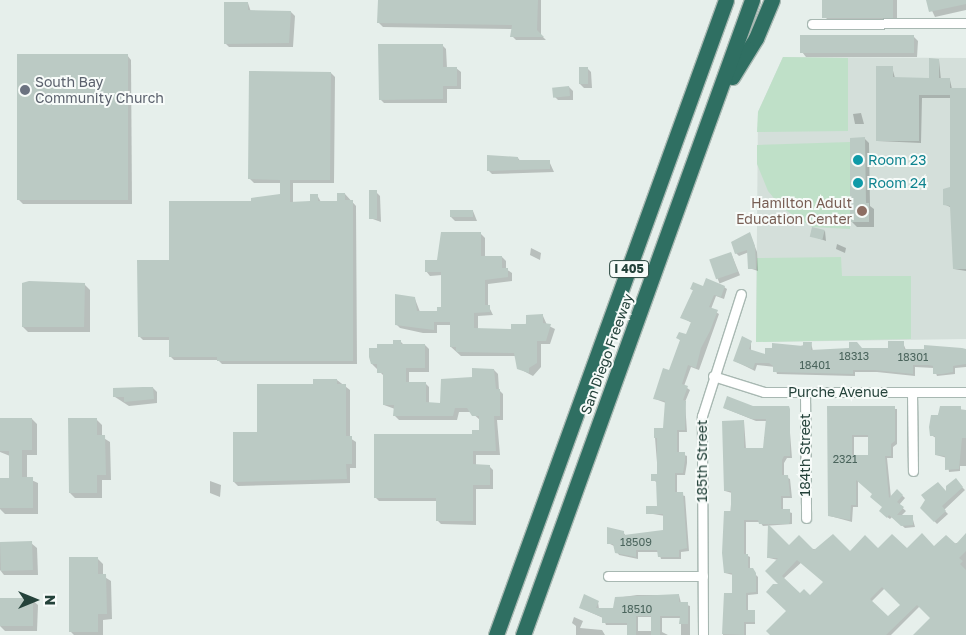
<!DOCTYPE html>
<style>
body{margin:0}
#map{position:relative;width:966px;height:635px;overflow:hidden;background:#e6efeb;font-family:"Golos Text",sans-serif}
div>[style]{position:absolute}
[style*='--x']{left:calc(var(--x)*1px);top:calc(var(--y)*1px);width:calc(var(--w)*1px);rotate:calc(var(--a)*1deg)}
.built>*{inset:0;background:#d4dfda}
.green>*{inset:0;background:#bfe0c8}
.shadow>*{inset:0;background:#0003;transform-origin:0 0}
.building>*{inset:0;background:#bbcac4;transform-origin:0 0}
.roads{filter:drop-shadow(1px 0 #a8b8b2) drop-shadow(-1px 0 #a8b8b2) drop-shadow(0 1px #a8b8b2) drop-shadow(0 -1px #a8b8b2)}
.street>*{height:9px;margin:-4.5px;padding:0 4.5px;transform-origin:4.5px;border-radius:4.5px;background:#fff}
.highway>*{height:15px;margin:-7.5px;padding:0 7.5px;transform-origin:7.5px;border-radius:7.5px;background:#2f6f62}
.dots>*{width:14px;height:14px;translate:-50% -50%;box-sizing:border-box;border:2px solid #f7fbf9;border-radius:50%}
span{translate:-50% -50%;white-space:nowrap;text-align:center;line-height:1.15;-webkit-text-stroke:4px #f7fbf9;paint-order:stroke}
.number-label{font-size:11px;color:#4a645c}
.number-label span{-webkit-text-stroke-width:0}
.shield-label span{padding:1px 4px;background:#f7fbf9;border:1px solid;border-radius:4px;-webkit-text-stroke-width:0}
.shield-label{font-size:12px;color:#24423a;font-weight:700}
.worship-label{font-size:14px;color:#5b616d}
.left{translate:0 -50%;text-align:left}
.culture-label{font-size:14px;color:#0d838f}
.education-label{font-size:14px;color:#785e54}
.right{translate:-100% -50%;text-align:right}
.street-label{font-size:14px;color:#24423a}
.north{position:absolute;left:10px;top:575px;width:50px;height:50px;-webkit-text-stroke:4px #f7fbf9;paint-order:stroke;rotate:90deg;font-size:14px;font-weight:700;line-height:20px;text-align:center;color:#24423a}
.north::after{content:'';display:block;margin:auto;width:18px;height:22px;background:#24423a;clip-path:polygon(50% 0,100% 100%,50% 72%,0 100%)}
</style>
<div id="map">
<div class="built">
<i style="clip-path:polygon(783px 57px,966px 58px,966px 339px,756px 342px,758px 112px)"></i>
</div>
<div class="green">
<i style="clip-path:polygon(783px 57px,848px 58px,848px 131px,757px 132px,758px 112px)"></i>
<i style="clip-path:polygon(850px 142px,850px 229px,812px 227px,782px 208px,768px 191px,757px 164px,757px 145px)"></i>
<i style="clip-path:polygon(841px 257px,842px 276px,911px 276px,911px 339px,756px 342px,757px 258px)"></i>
</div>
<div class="shadow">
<i style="clip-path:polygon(379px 0,541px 0,541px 35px,546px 40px,516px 40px,512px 36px,513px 29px,383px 27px,379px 23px)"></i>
<i style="clip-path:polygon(824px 0,897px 0,897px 21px,829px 21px,825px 17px)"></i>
<i style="clip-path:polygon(927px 0,966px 0,966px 10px,935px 17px)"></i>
<i style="clip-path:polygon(248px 3px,251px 12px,291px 12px,295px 16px,293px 47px,229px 47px,225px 43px)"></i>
<i style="clip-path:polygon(914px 37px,918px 41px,917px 57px,806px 57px,802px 52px)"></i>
<i style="clip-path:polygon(442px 45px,446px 49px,447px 68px,456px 68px,461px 72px,461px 89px,447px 89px,447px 103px,384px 103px,380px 99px)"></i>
<i style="clip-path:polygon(127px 55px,131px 60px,132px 204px,23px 204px,19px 200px)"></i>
<i style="clip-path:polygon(939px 60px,941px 80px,950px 80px,952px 89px,966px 89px,966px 271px,954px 269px,952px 208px,944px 204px,951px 188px,952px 98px,922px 98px,921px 143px,877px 141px,892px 67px,895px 78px,930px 80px)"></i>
<i style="clip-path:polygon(587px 68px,591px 72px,592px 88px,584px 88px,580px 84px)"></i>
<i style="clip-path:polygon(331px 73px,335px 77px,334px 183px,293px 183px,293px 203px,311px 203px,317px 195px,321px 202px,338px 202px,345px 194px,356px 206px,357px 364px,222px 364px,218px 360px,174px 360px,170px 356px,170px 340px,143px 340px,139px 336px,170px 261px,253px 202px,282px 195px,282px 183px,254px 183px,250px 179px)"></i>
<i style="clip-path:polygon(569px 87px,573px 91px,573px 100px,558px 100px,554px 96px)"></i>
<i style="clip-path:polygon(861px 113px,864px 124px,855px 124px,853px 114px)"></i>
<i style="clip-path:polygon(864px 138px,869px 143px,870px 206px,874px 209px,874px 227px,857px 227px,852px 222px)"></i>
<i style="clip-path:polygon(518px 158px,521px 162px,549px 161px,554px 172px,492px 174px,488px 170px)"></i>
<i style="clip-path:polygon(376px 192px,380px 196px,381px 222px,370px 218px)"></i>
<i style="clip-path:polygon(473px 211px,477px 221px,455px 221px,451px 217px)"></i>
<i style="clip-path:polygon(825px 231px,826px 241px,812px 236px)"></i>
<i style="clip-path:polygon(481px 234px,485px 238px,485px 257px,502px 257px,506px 261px,506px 269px,512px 273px,512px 281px,488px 284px,488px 305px,493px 315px,478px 316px,478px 330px,512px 330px,543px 316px,547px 325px,555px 329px,550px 344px,541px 344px,541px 367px,533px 376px,518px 368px,516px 356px,461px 356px,451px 347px,451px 325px,437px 325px,437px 333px,423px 333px,400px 328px,396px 324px,415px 299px,420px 312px,438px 313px,442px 308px,442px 275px,430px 276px,426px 271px)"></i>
<i style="clip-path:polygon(750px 234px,757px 252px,758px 271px,749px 268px,749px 252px,739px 256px,736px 253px)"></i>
<i style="clip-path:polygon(837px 244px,846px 248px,845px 253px,836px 249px)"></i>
<i style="clip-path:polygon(531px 248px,541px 253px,540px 260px,530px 255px)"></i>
<i style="left:731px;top:253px;width:24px;height:22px;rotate:68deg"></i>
<i style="clip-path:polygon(84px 284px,90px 290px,90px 332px,28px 332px,23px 327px)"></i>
<i style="clip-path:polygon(724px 287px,727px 289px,724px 299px,716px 296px,711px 309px,719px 314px,699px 370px,691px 367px,684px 386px,690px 390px,685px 402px,687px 432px,679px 432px,679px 453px,687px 456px,687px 463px,685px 475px,677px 475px,677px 494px,685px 496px,689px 551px,681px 552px,681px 559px,661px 559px,659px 552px,638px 552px,638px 559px,619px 555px,614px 546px,608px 543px,623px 532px,626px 536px,665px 531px,665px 516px,647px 513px,658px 507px,658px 483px,653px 480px,658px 475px,655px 438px,664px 429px,666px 403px,655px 399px,670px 372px,681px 341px,678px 338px,687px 336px,692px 323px,681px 317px,694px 291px,691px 289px)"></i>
<i style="clip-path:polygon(401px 342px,404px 345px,425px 345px,429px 349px,429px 372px,409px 372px,409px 383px,425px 383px,429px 387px,429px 404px,441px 404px,474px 379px,494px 370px,498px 374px,499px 390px,503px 394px,503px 420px,497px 420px,500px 455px,476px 455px,476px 466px,489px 466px,493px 470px,493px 489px,476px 489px,476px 525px,441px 524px,437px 520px,438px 501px,379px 501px,375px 497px,480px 431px,480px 420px,471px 412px,459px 412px,457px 420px,399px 420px,395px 416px,395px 409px,384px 405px,384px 376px,372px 364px)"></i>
<i style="clip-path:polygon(751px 342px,751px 351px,766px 356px,811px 343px,813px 351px,889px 349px,903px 343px,906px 350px,966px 349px,966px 367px,955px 368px,955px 374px,937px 376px,934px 368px,915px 367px,915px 376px,877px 372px,855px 372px,855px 376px,777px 374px,775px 367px,757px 365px,755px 371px,735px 361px)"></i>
<i style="clip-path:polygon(337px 380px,350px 390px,350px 438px,356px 442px,356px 468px,350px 468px,350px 483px,238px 486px,234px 482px,258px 433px,314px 386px)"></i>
<i style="clip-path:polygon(153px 388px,157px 392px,157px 403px,129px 406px,115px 397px)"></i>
<i style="clip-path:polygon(788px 407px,792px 458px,787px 458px,784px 463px,784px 476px,790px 479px,792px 498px,783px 498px,783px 510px,792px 513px,792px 524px,763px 526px,760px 522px,746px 522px,746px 555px,750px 557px,750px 569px,758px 577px,758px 594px,748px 595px,748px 611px,755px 613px,755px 624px,746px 624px,746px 635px,723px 635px,725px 594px,733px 594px,733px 575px,725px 573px,732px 493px,725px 491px,744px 421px,746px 449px,764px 449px,764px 437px,767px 437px,767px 421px,756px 421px,724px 408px)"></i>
<i style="clip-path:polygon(evenodd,828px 407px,897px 409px,897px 444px,893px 447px,893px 458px,887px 458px,891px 498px,897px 491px,905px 498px,899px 505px,906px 511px,901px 516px,912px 516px,915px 527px,905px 528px,892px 517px,890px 519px,883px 514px,883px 507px,874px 494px,858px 481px,858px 507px,853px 507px,852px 522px,830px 516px,828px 407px,854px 437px,869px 437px,869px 456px,854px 456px,854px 437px)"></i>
<i style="clip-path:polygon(941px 407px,966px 410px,966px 466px,960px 466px,960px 471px,949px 472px,947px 458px,936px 455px,936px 438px,931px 435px)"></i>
<i style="clip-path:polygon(0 419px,32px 419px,37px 424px,37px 455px,27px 455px,27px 478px,38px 483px,38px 514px,5px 514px,0 509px,0 479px,10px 479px,10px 456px,0 452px)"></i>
<i style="clip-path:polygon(96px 419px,102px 425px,102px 437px,110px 442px,111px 480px,102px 480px,102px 498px,75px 498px,70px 493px)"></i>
<i style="clip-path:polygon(955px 480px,965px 490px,944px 510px,948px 514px,937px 524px,922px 508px,947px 494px)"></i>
<i style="clip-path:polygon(210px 481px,221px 485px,220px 497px,210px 493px)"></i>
<i style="clip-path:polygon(evenodd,966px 541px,966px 635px,914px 635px,932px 618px,920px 606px,891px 635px,772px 635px,787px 611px,778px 560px,769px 558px,789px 547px,850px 552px,934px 548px,966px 541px,803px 561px,824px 582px,810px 597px,800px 595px,783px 579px,803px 561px,966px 541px,885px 588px,901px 605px,888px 618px,871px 602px,885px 588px)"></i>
<i style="clip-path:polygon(0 543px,31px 543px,37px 548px,38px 575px,4px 575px,0 570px)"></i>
<i style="clip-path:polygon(97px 558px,103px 564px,103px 576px,111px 581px,112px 619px,103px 620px,103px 635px,74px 635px,71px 632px)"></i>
<i style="clip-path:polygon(evenodd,637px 595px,679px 595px,681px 603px,690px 606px,690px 635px,681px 635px,681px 618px,662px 618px,662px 632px,668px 635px,629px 635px,628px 625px,606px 625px,603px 618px,581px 608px,598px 602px,599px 609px,614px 609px,616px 598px,637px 595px,638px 617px,652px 617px,652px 631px,638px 631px,638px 617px)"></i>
<i style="clip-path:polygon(0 599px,32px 600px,38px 605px,37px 631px,5px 631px,0 626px)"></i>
<i style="clip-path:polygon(574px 617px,583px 621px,580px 628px,602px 630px,605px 635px,576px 635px,576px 626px,572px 623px)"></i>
</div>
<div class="building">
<i style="clip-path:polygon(378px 0,538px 0,537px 30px,544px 37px,510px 37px,512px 25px,377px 23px)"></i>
<i style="left:822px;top:0;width:71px;height:18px"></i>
<i style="clip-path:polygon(926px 0,966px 0,966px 4px,929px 12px)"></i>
<i style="clip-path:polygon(224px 2px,248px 2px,248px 10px,291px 11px,289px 43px,224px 44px)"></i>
<i style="left:914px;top:35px;width:18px;height:114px;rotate:90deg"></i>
<i style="clip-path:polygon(378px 44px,443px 44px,443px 67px,457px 67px,457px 86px,443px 86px,443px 99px,379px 100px)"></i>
<i style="left:128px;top:54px;width:146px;height:111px;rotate:90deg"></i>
<i style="clip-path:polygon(929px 58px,939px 59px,939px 78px,950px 78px,950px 88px,966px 88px,966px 269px,953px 269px,950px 206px,943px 205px,943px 189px,950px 187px,950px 95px,919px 95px,919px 141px,876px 141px,876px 66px,893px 66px,893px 77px,929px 78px)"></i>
<i style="left:579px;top:67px;width:9px;height:17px"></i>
<i style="clip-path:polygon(249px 71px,331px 72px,330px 180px,290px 180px,290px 202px,310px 201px,310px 194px,318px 194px,318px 201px,337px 201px,337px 193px,345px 193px,345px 200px,353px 200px,353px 361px,217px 361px,217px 357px,169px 357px,169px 337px,138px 337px,137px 260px,169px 260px,169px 201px,251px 201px,251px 198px,280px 194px,280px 180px,248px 179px)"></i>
<i style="left:569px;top:86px;width:10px;height:17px;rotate:84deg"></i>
<i style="clip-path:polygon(865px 137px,866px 203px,869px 203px,869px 222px,850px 222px,850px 138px)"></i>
<i style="clip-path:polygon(487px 155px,518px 157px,518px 160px,550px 160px,550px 169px,487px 171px)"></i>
<i style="left:369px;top:190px;width:8px;height:29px"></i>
<i style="left:450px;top:210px;width:23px;height:7px"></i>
<i style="left:812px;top:227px;width:13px;height:10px;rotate:13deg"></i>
<i style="clip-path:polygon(441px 232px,481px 232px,481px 256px,502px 256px,502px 268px,508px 268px,508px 277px,485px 280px,485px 305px,490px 305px,490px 312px,474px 313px,474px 328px,511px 329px,511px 324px,526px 324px,526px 315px,543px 314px,543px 323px,551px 324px,546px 341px,537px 341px,537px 363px,529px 368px,529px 373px,517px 369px,514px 353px,456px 352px,456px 347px,450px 347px,450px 322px,434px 322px,434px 330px,395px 325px,395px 294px,415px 297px,417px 311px,437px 311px,437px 307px,441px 307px,441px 272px,425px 272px,425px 260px,437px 260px)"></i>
<i style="clip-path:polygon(750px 232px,755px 246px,756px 269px,748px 269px,747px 250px,735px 254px,731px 242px)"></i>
<i style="left:731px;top:252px;width:21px;height:23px;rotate:71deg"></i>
<i style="clip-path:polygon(706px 278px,725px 286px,721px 297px,714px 295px,709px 307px,718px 310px,710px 331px,701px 348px,696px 368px,688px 365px,682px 384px,688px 386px,683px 400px,686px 401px,685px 430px,677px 430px,677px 452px,685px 452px,685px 460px,683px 473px,675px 473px,675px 492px,683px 492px,687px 548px,679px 550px,679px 557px,658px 557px,657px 550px,636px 550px,636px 557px,615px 553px,613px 544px,607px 544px,607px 527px,624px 531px,624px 535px,663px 530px,663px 514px,646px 514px,646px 506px,657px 506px,656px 481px,651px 481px,651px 474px,657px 474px,657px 438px,654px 438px,654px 428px,663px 428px,665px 401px,653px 399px,663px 368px,669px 370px,680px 340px,676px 338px,679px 332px,686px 334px,691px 322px,680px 318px,693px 290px,690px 289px,693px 282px,703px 286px)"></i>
<i style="clip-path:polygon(29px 281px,85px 283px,84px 327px,22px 327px,22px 283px)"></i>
<i style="clip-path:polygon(742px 336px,752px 341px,749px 349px,765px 354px,765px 348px,772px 348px,772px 343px,803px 346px,803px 342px,812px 342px,811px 350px,849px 348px,849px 342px,857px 342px,862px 348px,888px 348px,888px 341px,904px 341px,904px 349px,924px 349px,924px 345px,962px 348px,966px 349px,966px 364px,953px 366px,953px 372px,942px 374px,933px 374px,933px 366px,929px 365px,913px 365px,913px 374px,874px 370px,853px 370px,853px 374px,773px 372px,773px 366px,769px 363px,755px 363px,753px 369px,733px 361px)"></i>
<i style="clip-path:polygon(393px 340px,401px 340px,401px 344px,425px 344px,425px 368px,406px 368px,406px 382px,426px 382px,426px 402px,440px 403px,441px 379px,472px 377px,472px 368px,494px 369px,496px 389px,500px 389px,500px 416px,494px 416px,496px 451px,473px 451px,473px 464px,490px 465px,490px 485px,473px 485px,473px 521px,436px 521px,436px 498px,374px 498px,374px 434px,472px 434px,472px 430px,479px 430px,479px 416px,472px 416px,467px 408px,455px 408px,453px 416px,393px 416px,394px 405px,383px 405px,383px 373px,377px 373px,377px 364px,371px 364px,369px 357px,369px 348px,377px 348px,377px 344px,393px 344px)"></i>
<i style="clip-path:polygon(313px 379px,337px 379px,337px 384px,346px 384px,346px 436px,352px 436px,352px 464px,346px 464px,347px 479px,233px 482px,233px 432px,257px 432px,257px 384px,313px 384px)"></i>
<i style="clip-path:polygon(143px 387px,153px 387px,154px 399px,124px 402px,124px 397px,113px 397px,113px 388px)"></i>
<i style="clip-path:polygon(727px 396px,753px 406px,789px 406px,790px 409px,790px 456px,784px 456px,782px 460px,782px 475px,788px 475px,790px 496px,781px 496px,781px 509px,790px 509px,790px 521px,789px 524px,759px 524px,758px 520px,744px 520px,744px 554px,748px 554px,748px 568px,753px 568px,756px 573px,756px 592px,746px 593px,746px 610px,755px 610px,755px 622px,744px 622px,744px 635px,722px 634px,724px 593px,732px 593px,732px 573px,724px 573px,722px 553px,724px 511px,731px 511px,731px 491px,724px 491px,722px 421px,744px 420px,744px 448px,763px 448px,766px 419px,752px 419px,723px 408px)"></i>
<i style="clip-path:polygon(evenodd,827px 406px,895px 406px,895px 441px,891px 444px,891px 456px,885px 456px,889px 498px,897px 489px,903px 495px,897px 502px,904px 507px,897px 515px,913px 515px,913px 525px,901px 526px,889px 515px,887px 518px,879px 511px,882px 507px,870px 497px,872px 494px,856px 480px,856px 505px,851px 505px,850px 520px,828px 516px,827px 406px,852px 435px,868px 435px,868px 455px,852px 455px,852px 435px)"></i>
<i style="clip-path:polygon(940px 406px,961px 406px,961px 410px,966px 410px,966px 438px,962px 438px,959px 469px,945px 470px,945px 456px,935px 455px,935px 436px,930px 436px,929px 427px,931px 415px,938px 415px)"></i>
<i style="clip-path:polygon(0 418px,32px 418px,32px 450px,22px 450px,22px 477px,33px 477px,33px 508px,0 508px,0 478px,9px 478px,9px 451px,0 451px)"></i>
<i style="clip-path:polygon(68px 418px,97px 418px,97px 435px,105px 435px,106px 475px,97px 475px,97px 493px,69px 493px)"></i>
<i style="clip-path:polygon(956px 478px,963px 487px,942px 506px,946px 511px,934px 522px,920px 508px,925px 500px,921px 495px,938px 482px,946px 491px,946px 486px)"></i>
<i style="clip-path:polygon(evenodd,768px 524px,789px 545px,799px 535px,814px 550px,833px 534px,850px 551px,865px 535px,878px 548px,892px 534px,907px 548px,922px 533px,934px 546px,946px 535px,956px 544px,966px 533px,966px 551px,959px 558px,963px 561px,960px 564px,966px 570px,966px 635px,913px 635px,930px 618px,917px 605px,886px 635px,770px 635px,766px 631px,786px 611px,766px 592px,773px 584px,778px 584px,765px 571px,778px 558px,767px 558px,768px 524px,797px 560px,823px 582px,810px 595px,804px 589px,800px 593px,782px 576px,797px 560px,768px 524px,882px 587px,900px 605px,888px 616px,870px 599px,882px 587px)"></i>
<i style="left:32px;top:541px;width:29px;height:32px;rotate:88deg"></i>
<i style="clip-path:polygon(69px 557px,98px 557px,98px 574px,106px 574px,107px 614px,98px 614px,98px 632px,69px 632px)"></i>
<i style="clip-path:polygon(584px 594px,599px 601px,596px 608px,613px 608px,615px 597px,679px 594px,679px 602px,688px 602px,688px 624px,679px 624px,680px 616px,660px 616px,660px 635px,651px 635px,651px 616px,636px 616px,636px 635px,627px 635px,627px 623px,602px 623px,602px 617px,579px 608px)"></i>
<i style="left:0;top:598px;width:33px;height:28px"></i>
</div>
<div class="roads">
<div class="street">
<i style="--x:812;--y:24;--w:154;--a:-0.4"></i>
<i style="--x:713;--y:376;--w:53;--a:17.4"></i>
<i style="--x:764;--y:392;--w:202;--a:0"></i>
<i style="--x:805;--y:392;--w:126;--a:89.5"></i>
<i style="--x:912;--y:392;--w:79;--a:89.3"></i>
<i style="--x:608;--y:576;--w:95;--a:0"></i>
<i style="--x:703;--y:635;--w:219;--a:-90.3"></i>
<i style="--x:702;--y:416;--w:128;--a:-72.3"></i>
</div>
<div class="highway">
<i style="--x:732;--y:77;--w:46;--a:-58.4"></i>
<i style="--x:756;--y:38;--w:41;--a:-67.2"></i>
<i style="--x:496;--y:635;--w:675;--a:-70.09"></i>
<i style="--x:523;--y:635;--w:675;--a:-70.17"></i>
</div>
</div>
<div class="dots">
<i style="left:25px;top:90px;background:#6b7280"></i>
<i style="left:858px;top:160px;background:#0f9aa8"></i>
<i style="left:858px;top:183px;background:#0f9aa8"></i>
<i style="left:862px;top:211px;background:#8d6e63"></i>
</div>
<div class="number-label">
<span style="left:854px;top:356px">18313</span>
<span style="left:913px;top:357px">18301</span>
<span style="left:815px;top:365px">18401</span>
<span style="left:845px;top:459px">2321</span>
<span style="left:636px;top:542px">18509</span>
<span style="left:637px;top:609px">18510</span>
</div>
<div class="shield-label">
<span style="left:629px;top:269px">I 405</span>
</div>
<div class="worship-label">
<span class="left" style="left:35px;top:90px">South Bay<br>Community Church</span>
</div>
<div class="culture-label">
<span class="left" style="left:868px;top:160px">Room 23</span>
<span class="left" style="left:868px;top:183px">Room 24</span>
</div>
<div class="education-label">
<span class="right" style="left:852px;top:211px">Hamilton Adult<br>Education Center</span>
</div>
<div class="street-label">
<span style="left:607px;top:354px;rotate:-70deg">San Diego Freeway</span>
<span style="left:838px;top:392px">Purche Avenue</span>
<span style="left:805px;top:455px;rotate:-90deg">184th Street</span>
<span style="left:702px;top:461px;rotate:-90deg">185th Street</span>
</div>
<div class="north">N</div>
</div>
